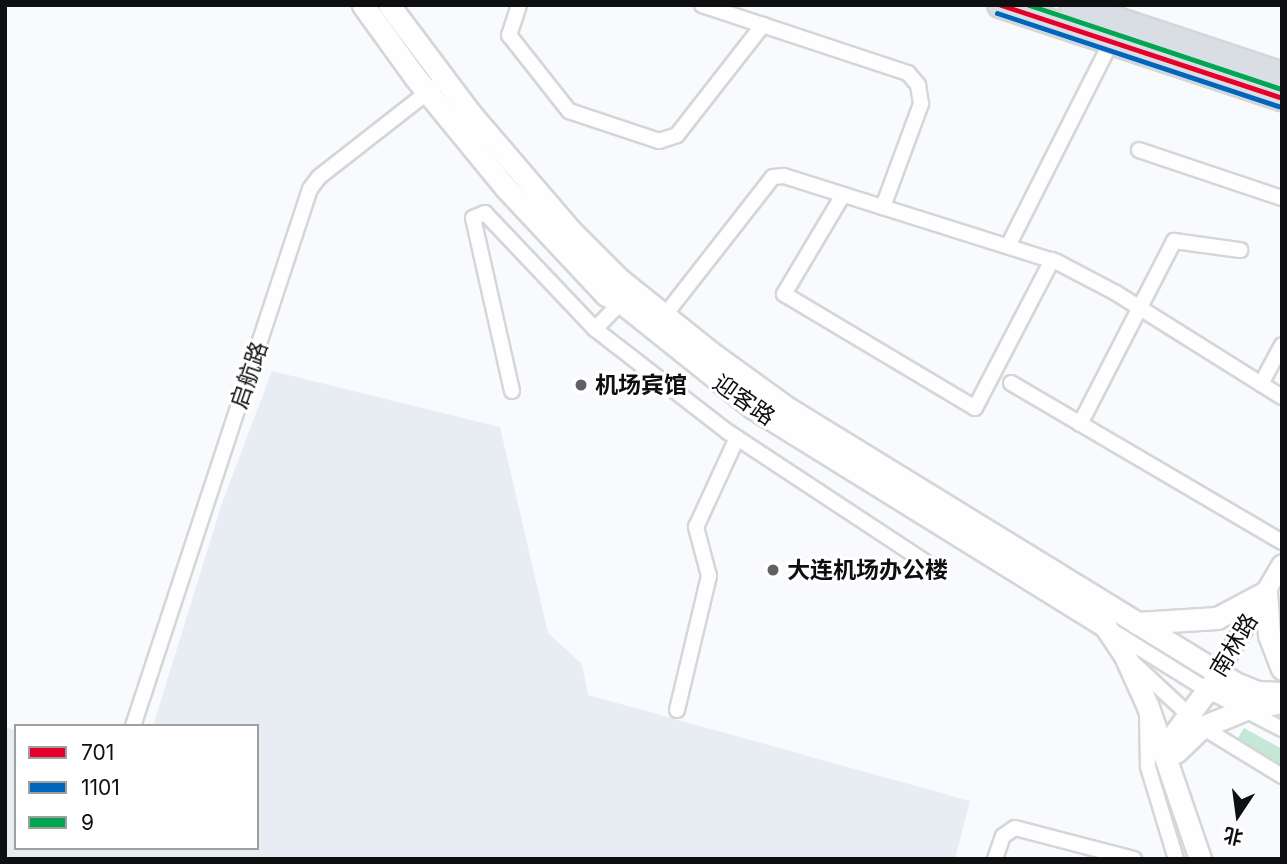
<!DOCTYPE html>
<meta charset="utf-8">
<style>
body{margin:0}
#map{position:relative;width:1287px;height:864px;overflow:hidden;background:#f8fafd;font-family:Inter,"Noto Sans SC",sans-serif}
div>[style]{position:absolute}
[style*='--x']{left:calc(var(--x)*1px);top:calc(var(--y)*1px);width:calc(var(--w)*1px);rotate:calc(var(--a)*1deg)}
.built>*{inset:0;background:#e8edf4}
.green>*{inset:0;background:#c3e8d6}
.roads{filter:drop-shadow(2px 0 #d4d6d8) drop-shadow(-2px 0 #d4d6d8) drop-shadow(0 2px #d4d6d8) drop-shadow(0 -2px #d4d6d8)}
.minor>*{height:14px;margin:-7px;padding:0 7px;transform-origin:7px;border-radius:7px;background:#fefeff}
.tertiary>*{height:18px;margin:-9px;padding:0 9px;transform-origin:9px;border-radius:9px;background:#fefeff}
.secondary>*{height:21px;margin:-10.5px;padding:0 10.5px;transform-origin:10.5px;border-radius:10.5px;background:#fefeff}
.trunk>*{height:24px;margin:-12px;padding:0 12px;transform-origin:12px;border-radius:12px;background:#d8dee4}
.bus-1>*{height:5px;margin:-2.5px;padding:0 2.5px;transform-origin:2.5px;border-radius:2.5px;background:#e4002b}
.bus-2>*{height:5px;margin:-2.5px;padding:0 2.5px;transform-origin:2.5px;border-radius:2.5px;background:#0065bd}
.bus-3>*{height:5px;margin:-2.5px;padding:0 2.5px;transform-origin:2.5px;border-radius:2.5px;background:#00a651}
.dots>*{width:19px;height:19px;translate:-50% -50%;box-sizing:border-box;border:4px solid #fff;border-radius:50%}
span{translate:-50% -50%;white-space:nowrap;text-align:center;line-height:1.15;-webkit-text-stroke:6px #fff;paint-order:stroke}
.street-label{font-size:23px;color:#0e0f10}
.poi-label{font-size:23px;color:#0e0f10;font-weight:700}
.left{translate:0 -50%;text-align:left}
.frame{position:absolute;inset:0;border:7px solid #0e0f10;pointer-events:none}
.legend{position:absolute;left:14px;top:724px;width:245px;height:126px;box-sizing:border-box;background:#fff;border:2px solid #9f9f9f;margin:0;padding:9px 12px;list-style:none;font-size:21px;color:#0e0f10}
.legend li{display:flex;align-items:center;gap:14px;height:35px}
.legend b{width:35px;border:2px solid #9f9f9f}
.north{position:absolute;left:1203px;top:780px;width:70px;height:70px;-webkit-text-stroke:5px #fff;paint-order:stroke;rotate:193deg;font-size:19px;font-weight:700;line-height:28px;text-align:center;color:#0e0f10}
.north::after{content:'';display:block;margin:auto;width:24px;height:32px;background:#0e0f10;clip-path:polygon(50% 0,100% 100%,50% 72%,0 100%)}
</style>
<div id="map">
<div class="built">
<i style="clip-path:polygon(272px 371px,500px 427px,548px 633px,582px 664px,588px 695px,970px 801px,955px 859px,5px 859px,5px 727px,16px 730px,16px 848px,257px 848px,257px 726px,153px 726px,222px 503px)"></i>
</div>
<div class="green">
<i style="clip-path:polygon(1244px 728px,1282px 749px,1282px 769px,1235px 743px)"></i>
</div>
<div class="roads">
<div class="minor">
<i style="--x:519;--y:5;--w:32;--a:108"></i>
<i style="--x:509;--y:35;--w:97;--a:51.7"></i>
<i style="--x:569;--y:111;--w:95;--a:18.4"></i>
<i style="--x:659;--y:141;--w:19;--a:-18"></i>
<i style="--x:677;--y:135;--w:140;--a:-52"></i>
<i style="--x:702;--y:5;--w:217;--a:18.3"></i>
<i style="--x:908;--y:73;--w:16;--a:50"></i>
<i style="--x:918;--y:85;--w:19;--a:81"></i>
<i style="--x:921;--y:104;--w:110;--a:110.3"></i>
<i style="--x:1139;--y:150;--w:151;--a:18.6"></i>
<i style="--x:843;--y:195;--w:115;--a:120.8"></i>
<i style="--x:784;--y:294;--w:222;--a:30.8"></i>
<i style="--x:975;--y:408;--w:167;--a:-62.5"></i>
<i style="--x:1008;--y:246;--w:229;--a:-63.2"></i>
<i style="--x:665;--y:315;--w:175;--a:-52"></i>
<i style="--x:773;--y:177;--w:11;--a:-5"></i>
<i style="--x:784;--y:176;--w:286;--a:17.5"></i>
<i style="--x:1057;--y:262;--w:67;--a:27.7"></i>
<i style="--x:1116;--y:293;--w:196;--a:32.1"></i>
<i style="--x:595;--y:329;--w:37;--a:-46"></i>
<i style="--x:1011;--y:383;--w:314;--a:30.4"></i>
<i style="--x:1261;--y:384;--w:44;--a:-61.7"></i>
<i style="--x:512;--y:391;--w:177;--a:-102.7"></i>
<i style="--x:473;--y:218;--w:13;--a:-23"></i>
<i style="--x:485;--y:213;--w:160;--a:46.5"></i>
<i style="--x:595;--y:329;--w:168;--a:37.8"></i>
<i style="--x:728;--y:432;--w:240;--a:33.4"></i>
<i style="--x:1080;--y:424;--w:206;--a:-62.8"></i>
<i style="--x:1174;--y:241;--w:67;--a:7.8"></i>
<i style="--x:1112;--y:631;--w:112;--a:31.8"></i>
<i style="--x:1207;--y:690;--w:85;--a:27.5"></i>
<i style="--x:1132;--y:662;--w:96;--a:42.9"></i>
<i style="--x:1202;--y:727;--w:94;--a:31.5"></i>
<i style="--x:677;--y:710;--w:138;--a:-76.6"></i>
<i style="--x:709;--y:576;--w:51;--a:-104.9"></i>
<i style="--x:696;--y:527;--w:98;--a:-65.3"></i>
<i style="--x:1147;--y:715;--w:52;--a:88.9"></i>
<i style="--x:1148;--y:767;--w:96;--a:73.1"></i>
<i style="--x:133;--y:726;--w:565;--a:-71.76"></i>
<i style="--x:310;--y:189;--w:15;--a:-53"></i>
<i style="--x:319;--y:177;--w:146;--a:-38"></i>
<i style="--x:995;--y:859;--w:24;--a:-71"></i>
<i style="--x:1003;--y:836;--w:14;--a:-34"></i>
<i style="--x:1015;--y:828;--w:123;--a:14.6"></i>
</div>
<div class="tertiary">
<i style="--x:1211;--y:684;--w:139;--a:-59.4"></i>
</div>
<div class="secondary">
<i style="--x:363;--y:5;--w:89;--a:54.2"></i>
<i style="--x:415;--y:77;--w:142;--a:50.7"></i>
<i style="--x:505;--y:187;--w:148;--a:46.9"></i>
<i style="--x:606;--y:295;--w:17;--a:25"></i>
<i style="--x:621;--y:302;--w:168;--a:38.7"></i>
<i style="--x:752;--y:407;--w:415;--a:31.8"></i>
<i style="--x:1105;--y:626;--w:36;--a:56"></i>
<i style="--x:1125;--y:656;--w:56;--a:65.7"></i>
<i style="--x:1148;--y:707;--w:161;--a:71.1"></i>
<i style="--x:389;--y:5;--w:135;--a:53.1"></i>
<i style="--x:470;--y:113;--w:158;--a:49.4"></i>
<i style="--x:573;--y:233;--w:65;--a:45"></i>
<i style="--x:619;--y:279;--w:122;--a:38.7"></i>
<i style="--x:714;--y:355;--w:92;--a:35.8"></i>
<i style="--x:789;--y:409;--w:523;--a:31.56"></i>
<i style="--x:1235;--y:683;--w:24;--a:22"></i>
<i style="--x:1137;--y:623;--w:80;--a:-3.6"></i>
<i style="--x:1217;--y:618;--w:55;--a:-28"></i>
<i style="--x:1266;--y:592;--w:43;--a:86"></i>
<i style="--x:1269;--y:635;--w:36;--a:69"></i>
<i style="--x:1164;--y:748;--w:72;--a:-53.4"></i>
<i style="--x:1207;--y:690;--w:75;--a:2.3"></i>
<i style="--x:1176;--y:752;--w:36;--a:-44"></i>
<i style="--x:1202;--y:727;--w:48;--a:-22.2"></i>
<i style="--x:1246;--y:709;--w:37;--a:-11"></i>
</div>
<div class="trunk">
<i style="--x:1000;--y:5;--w:297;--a:18.3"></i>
<i style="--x:1072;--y:5;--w:221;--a:18.4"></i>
</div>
</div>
<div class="bus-1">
<i style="--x:1001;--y:5;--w:296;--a:18.3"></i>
</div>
<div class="bus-2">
<i style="--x:997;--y:13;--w:297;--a:18.3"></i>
</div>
<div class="bus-3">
<i style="--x:1029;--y:5;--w:267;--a:18.4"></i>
</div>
<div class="dots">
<i style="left:581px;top:385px;background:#606163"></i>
<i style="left:773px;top:570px;background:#606163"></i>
</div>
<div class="street-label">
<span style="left:249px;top:375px;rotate:-71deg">启航路</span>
<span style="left:744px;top:400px;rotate:35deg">迎客路</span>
<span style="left:1234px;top:645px;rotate:-59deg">南林路</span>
</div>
<div class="poi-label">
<span class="left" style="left:595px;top:385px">机场宾馆</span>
<span class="left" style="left:787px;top:570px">大连机场办公楼</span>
</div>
<div class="frame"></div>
<ul class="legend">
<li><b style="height:9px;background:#e4002b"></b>701</li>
<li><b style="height:9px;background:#0065bd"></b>1101</li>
<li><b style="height:9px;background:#00a651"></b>9</li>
</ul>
<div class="north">北</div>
</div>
